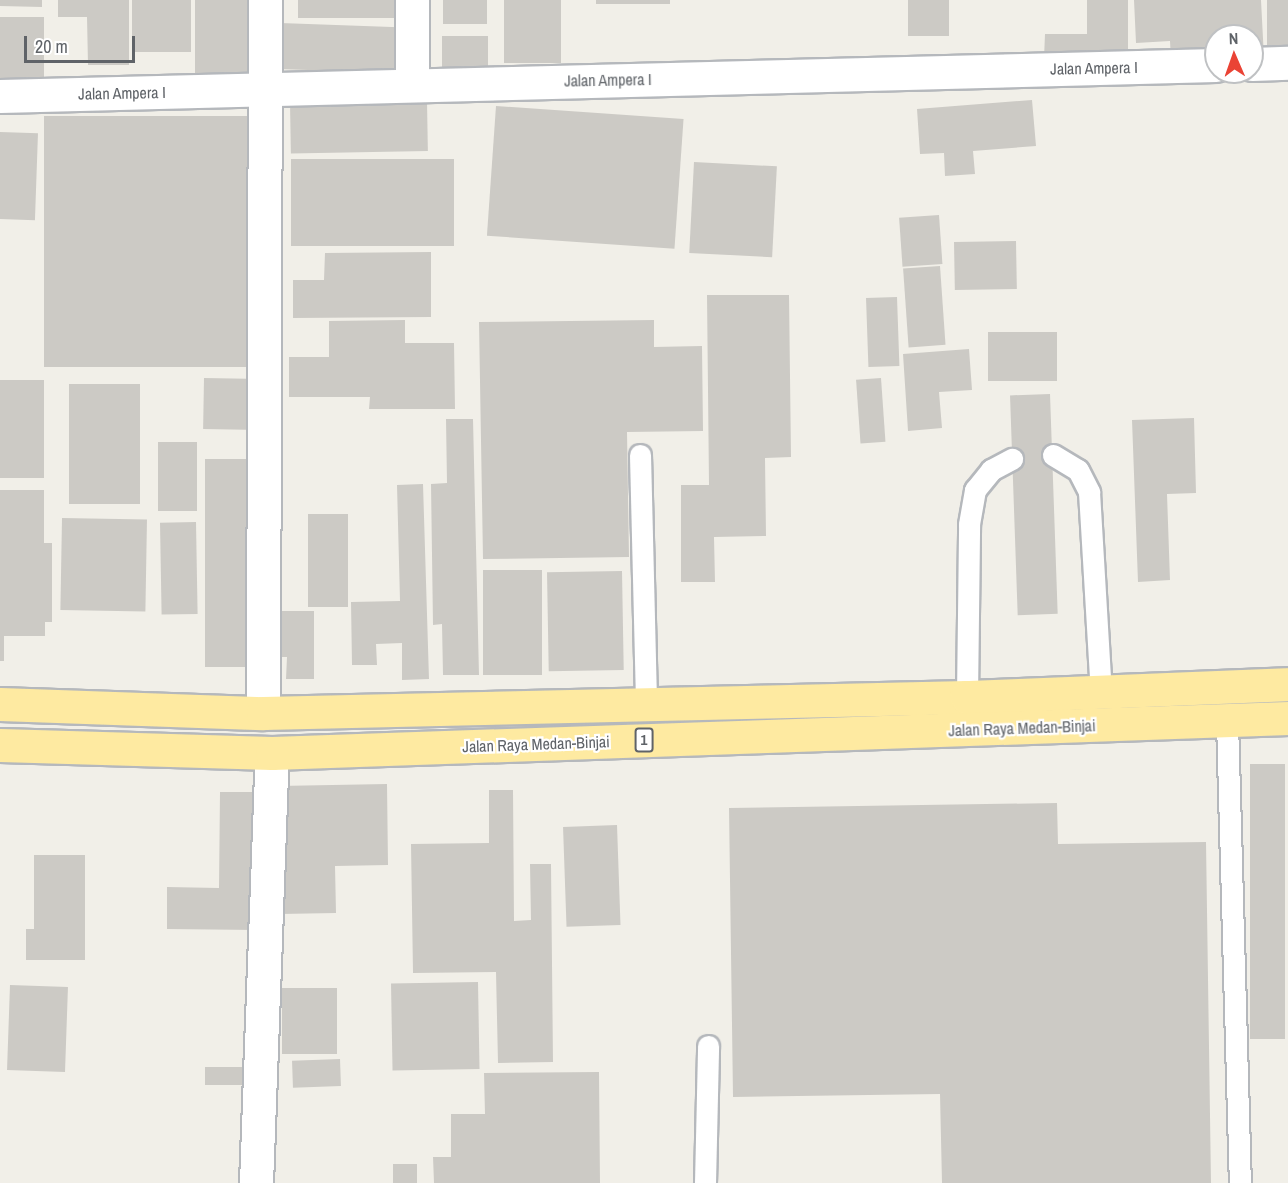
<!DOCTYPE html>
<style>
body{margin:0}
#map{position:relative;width:1288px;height:1183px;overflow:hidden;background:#f1efe8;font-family:"Archivo Narrow",sans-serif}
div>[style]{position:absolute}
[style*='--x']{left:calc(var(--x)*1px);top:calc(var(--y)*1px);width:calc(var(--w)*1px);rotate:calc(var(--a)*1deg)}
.building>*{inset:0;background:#cccac5;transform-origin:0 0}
.roads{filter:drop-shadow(2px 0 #b5b8bc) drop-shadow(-2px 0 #b5b8bc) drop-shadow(0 2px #b5b8bc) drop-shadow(0 -2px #b5b8bc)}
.service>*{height:21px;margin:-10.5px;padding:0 10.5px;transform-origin:10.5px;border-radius:10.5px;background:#fff}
.minor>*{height:33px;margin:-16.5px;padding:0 16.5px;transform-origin:16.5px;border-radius:16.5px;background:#fff}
.trunk>*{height:33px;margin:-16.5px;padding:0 16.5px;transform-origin:16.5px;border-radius:16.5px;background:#feeaa1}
span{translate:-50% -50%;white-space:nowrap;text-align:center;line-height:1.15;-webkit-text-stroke:4.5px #fff;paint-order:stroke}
.shield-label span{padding:2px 4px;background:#fff;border:2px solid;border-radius:4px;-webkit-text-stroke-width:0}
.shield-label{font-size:15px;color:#5f6368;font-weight:700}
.street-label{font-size:16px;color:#5f6368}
.north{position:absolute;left:1204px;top:24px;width:60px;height:60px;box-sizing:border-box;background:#fff;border:2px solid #bfc1c3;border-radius:50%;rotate:358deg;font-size:16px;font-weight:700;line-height:24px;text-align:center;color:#5f6368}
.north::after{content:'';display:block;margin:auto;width:21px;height:27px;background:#ea4335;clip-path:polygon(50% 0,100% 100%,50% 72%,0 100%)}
.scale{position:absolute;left:24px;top:36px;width:111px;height:27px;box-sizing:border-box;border:3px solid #5f6368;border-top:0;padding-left:8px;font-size:18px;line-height:21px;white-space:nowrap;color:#5f6368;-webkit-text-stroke:4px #fff;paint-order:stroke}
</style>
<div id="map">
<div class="building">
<i style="clip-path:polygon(0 0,42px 0,42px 7px,0 6px)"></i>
<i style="clip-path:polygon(58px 0,129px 0,129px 65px,88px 65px,87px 17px,58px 17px)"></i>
<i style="left:132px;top:0;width:59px;height:52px"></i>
<i style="left:195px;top:0;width:60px;height:75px"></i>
<i style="left:298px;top:0;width:104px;height:18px"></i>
<i style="left:443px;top:0;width:44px;height:24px"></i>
<i style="left:504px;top:0;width:57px;height:63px"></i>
<i style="left:596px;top:0;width:74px;height:4px"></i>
<i style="left:908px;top:0;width:41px;height:36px"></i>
<i style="clip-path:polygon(1087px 0,1128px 0,1128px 58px,1044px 58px,1045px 34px,1087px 34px)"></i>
<i style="clip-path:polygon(1134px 0,1261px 0,1264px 58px,1252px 59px,1252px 36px,1243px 36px,1243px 32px,1216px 36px,1216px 58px,1171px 60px,1170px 41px,1136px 43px)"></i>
<i style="left:1267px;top:0;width:21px;height:59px"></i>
<i style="left:0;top:17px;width:44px;height:61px"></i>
<i style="left:280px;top:23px;width:126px;height:46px;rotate:2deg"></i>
<i style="left:442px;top:36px;width:46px;height:37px"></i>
<i style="clip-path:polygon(1032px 100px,1036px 146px,973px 151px,975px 174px,945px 176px,944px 153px,920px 154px,917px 109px)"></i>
<i style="left:427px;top:101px;width:50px;height:137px;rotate:89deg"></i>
<i style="left:496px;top:106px;width:188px;height:130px;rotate:4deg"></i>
<i style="left:44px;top:116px;width:218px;height:251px"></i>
<i style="left:0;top:132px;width:38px;height:87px;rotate:2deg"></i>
<i style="left:291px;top:159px;width:163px;height:87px"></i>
<i style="left:694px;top:162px;width:83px;height:91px;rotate:3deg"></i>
<i style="left:939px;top:215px;width:49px;height:40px;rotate:86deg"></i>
<i style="left:1016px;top:241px;width:48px;height:62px;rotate:89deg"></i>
<i style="clip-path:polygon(431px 252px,431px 317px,293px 318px,293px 280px,324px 280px,325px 253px)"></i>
<i style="left:940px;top:266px;width:79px;height:37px;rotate:86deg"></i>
<i style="clip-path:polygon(707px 295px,789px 295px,791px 457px,765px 458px,766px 536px,714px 537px,715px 582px,681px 582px,681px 485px,709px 485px)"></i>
<i style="left:897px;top:297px;width:69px;height:31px;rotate:88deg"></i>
<i style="clip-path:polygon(405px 320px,405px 343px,454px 343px,455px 409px,369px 409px,370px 397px,289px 397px,289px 357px,329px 357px,329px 321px)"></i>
<i style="clip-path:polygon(654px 320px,654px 347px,702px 346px,703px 431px,627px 432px,629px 557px,483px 559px,479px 322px)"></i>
<i style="left:1057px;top:332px;width:49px;height:69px;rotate:90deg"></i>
<i style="clip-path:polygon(969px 349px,972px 390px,939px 392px,942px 428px,908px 431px,903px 354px)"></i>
<i style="left:204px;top:378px;width:43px;height:51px;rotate:1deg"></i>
<i style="left:881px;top:378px;width:64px;height:25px;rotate:86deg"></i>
<i style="left:0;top:380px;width:44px;height:98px"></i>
<i style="left:69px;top:384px;width:71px;height:120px"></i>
<i style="left:1050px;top:394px;width:220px;height:40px;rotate:88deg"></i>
<i style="clip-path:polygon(1194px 418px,1196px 493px,1167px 494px,1170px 580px,1138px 582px,1132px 420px)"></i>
<i style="clip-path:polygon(446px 419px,473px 419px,479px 675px,443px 675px,442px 624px,433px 625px,431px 484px,447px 483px)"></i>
<i style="left:158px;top:442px;width:39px;height:69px"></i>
<i style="left:205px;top:459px;width:42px;height:208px"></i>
<i style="clip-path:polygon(423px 484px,429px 679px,402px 680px,402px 643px,376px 644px,377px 665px,352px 665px,351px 602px,400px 601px,397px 485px)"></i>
<i style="clip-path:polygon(0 490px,44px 490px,44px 543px,52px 543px,52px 622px,45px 622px,45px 636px,4px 636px,4px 661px,0 661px)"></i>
<i style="left:308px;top:514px;width:40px;height:93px"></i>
<i style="left:62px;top:518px;width:85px;height:92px;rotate:1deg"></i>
<i style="left:196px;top:522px;width:92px;height:36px;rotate:89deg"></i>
<i style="left:542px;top:570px;width:105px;height:59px;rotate:90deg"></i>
<i style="left:622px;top:571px;width:99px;height:75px;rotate:89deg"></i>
<i style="clip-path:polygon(267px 611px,314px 611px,314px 679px,286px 679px,287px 657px,268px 657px)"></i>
<i style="left:1250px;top:764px;width:35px;height:275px"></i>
<i style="clip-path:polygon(387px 784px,388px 865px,335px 866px,336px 913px,280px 914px,278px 786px)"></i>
<i style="clip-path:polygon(489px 790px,513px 790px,514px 921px,531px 920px,530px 864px,551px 864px,553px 1062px,498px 1063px,496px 972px,413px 973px,411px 844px,489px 843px)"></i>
<i style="clip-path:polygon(220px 792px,257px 792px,256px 930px,167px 929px,167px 887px,219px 888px)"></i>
<i style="clip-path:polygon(1057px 803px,1058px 844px,1206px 842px,1211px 1183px,942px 1183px,940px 1094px,733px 1097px,729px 808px)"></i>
<i style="left:617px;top:825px;width:100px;height:54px;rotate:88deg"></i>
<i style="clip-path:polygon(34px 855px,85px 855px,85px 960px,26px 960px,26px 929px,34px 929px)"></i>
<i style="left:478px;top:982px;width:87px;height:87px;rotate:89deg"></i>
<i style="left:10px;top:985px;width:58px;height:85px;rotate:2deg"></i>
<i style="left:282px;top:988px;width:55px;height:66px"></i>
<i style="left:340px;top:1059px;width:27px;height:48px;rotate:88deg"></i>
<i style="left:251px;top:1067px;width:18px;height:46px;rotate:90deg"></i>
<i style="clip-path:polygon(599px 1072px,600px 1183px,434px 1183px,433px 1157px,451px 1157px,451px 1114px,485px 1114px,484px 1073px)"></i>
<i style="left:393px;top:1164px;width:24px;height:19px"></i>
</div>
<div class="roads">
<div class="service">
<i style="--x:640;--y:455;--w:249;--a:88.6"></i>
<i style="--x:1053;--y:455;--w:29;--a:31"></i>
<i style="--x:1078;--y:470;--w:25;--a:63"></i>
<i style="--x:1089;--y:492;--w:201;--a:86.6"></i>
<i style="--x:967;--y:697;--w:173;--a:-89.3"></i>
<i style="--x:969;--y:524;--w:35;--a:-80"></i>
<i style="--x:975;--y:490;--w:26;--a:-51"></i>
<i style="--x:991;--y:470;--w:24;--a:-28"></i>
<i style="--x:1227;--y:721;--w:462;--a:88.4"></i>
<i style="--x:705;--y:1183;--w:137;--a:-88.7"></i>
</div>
<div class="minor">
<i style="--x:412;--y:0;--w:85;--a:90"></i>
<i style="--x:1252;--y:64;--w:36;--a:-2"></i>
<i style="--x:0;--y:96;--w:1216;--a:-1.46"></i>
<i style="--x:263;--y:713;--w:713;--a:-89.84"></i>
<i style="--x:256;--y:1183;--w:430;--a:-87.9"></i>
</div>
<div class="trunk">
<i style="--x:0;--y:704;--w:263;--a:2"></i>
<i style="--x:263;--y:713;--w:704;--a:-1.3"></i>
<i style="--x:967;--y:697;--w:321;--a:-2.3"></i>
<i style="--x:0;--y:745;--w:272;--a:1.7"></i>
<i style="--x:272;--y:753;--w:1017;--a:-1.97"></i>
</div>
</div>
<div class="shield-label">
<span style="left:644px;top:740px">1</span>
</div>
<div class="street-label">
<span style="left:1094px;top:68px;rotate:-1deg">Jalan Ampera I</span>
<span style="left:608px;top:80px;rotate:-1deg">Jalan Ampera I</span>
<span style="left:122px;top:93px;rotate:-1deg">Jalan Ampera I</span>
<span style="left:1022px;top:728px;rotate:-2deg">Jalan Raya Medan-Binjai</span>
<span style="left:536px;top:744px;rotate:-2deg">Jalan Raya Medan-Binjai</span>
</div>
<div class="north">N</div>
<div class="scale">20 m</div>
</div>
